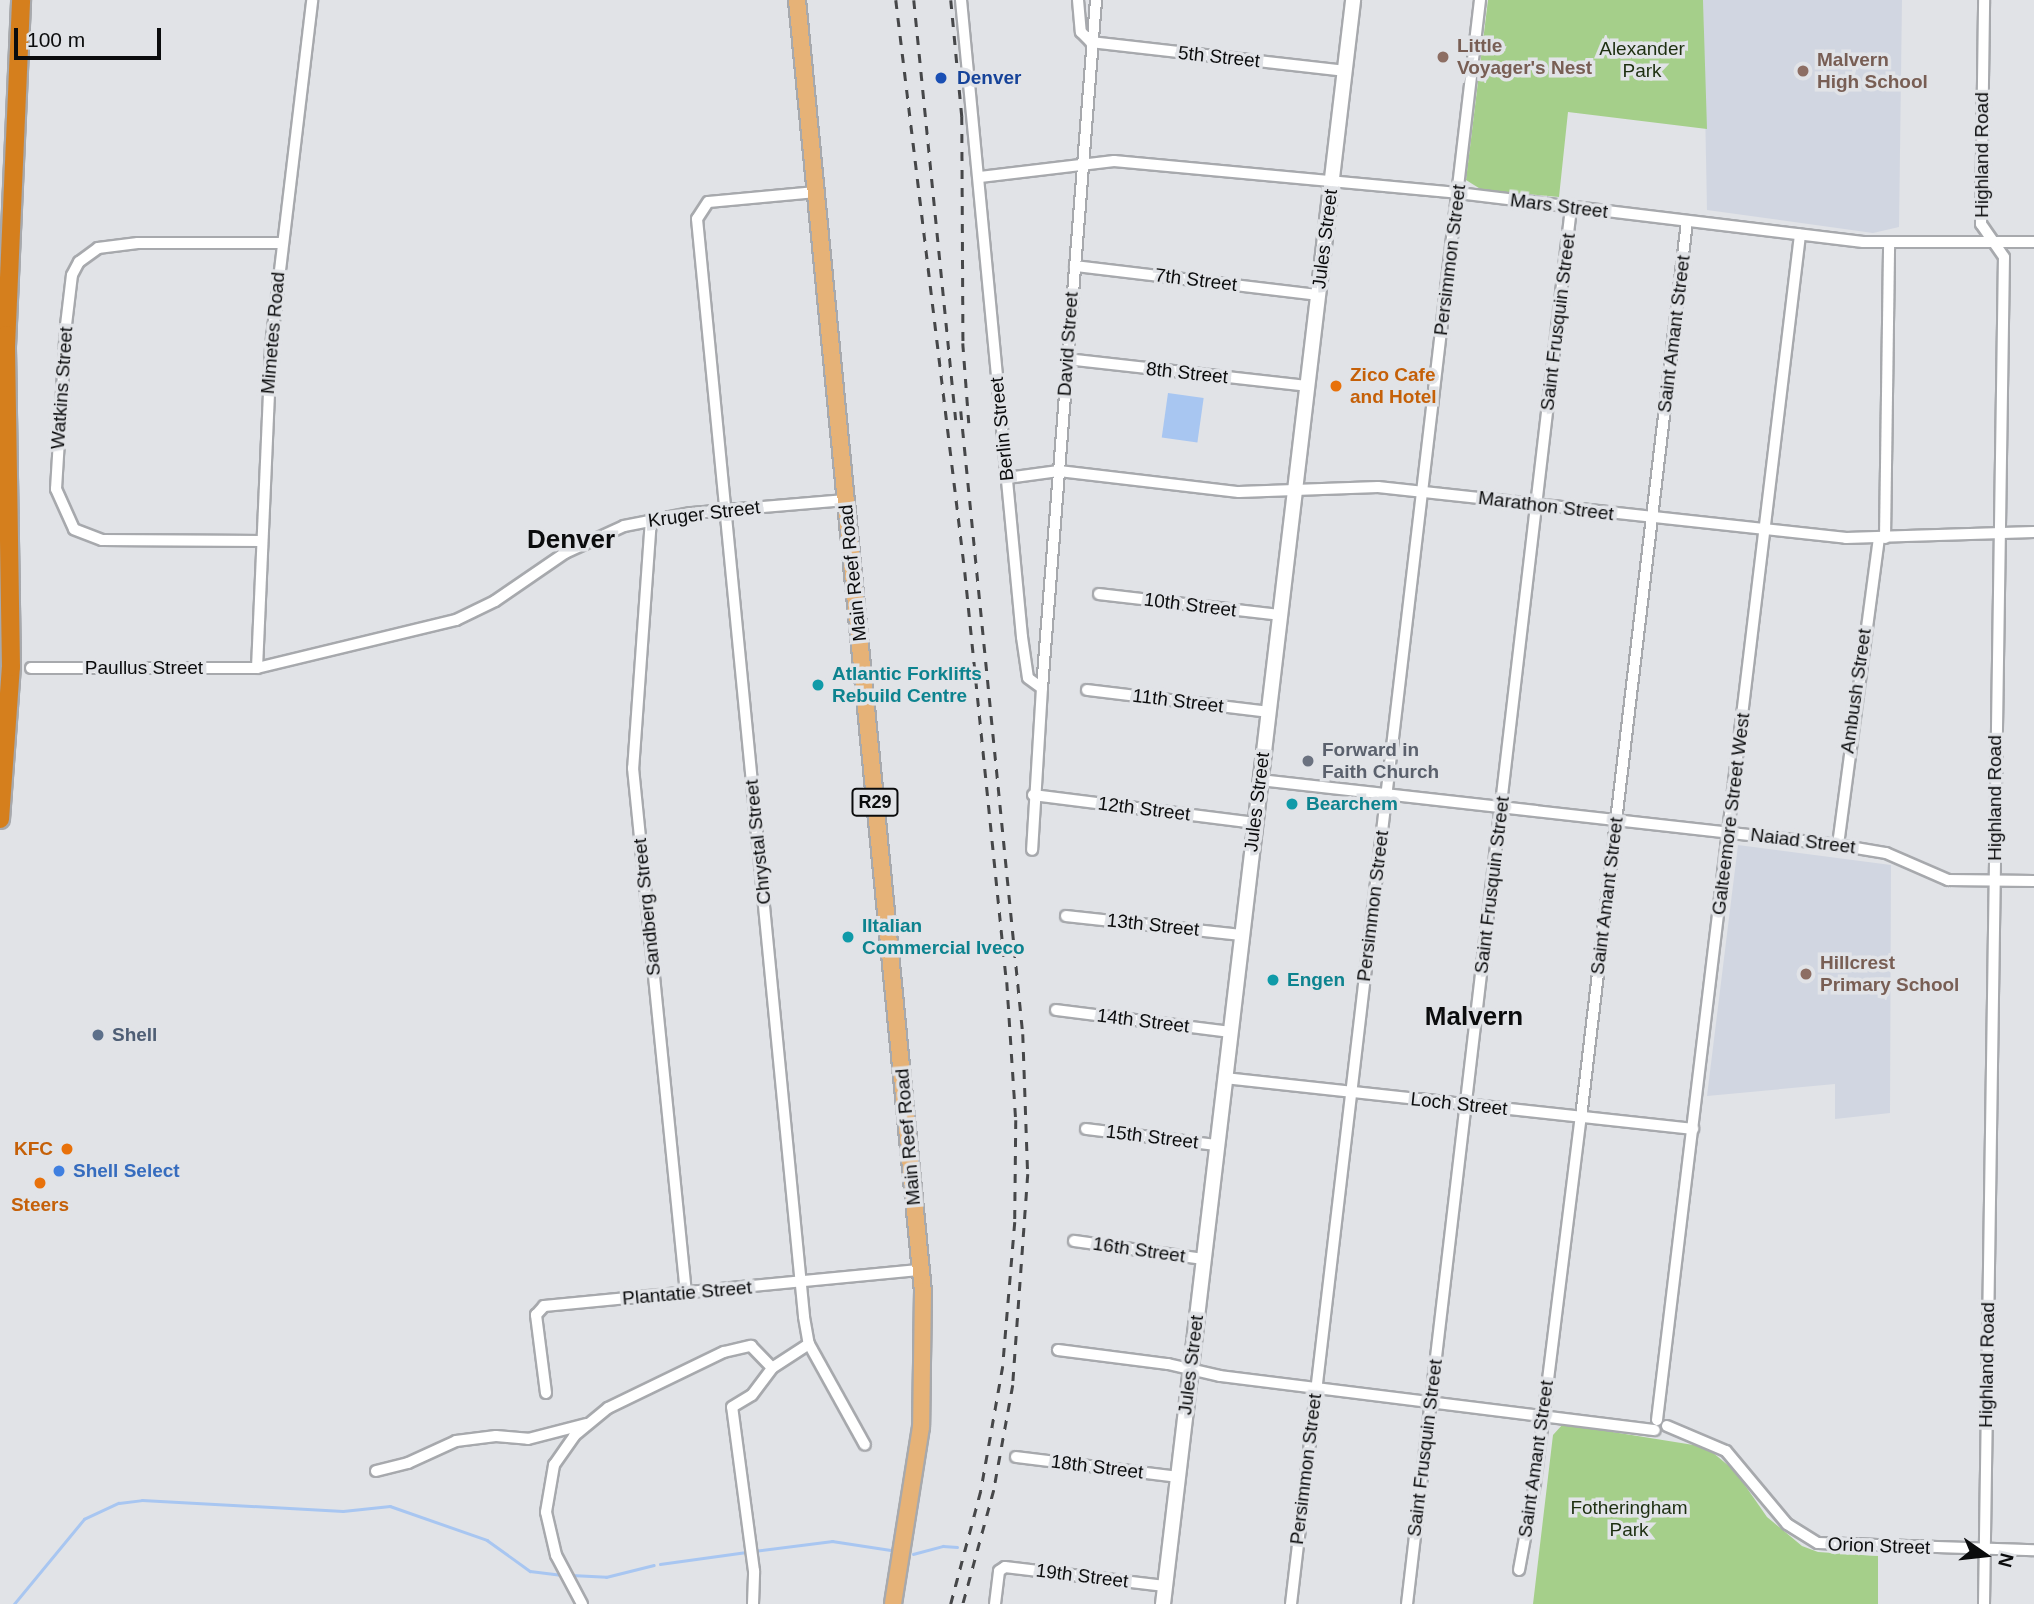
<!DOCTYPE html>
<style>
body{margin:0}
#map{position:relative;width:2034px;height:1604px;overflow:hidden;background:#e1e3e7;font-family:Arial,sans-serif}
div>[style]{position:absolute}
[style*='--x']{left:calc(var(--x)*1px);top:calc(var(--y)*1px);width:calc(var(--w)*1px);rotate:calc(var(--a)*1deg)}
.built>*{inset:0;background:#d1d6e1}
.green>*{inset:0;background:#a5cf8a}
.water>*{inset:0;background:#a8c6f1;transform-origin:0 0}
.stream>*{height:2.5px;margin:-1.25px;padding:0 1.25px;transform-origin:1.25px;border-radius:1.25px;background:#a8c6f1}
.roads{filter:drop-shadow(2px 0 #a7a9ad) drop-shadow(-2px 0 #a7a9ad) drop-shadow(0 2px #a7a9ad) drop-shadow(0 -2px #a7a9ad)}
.street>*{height:10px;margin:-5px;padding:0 5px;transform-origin:5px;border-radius:5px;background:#fff}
.secondary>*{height:14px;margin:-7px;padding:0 7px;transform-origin:7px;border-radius:7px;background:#fff}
.primary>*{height:16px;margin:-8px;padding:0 8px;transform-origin:8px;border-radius:8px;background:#e6b277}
.highway>*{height:18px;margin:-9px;padding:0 9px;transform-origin:9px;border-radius:9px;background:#d57f1d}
.rail>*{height:2.5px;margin-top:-1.25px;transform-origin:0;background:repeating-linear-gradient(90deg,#464749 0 9px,transparent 0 18px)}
.dots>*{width:19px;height:19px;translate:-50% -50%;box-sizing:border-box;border:4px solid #e1e3e7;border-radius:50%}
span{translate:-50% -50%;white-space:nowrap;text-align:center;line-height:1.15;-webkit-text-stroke:7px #e1e3e7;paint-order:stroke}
.shield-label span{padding:2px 5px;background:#e1e3e7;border:2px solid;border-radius:5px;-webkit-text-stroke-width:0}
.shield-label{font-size:18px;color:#0b0c0d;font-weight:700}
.education-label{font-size:19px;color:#785e54;font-weight:700}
.left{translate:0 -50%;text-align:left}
.park-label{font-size:19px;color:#1d2f10}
.street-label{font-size:19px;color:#0b0c0d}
.transit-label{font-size:19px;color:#164399;font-weight:700}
.food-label{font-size:19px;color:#c56008;font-weight:700}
.right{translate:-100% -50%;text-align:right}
.culture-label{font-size:19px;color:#0d838f;font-weight:700}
.worship-label{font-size:19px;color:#5b616d;font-weight:700}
.service-label{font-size:19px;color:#4e5e75;font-weight:700}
.shop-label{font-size:19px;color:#366cbe;font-weight:700}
.district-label{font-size:26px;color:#0b0c0d;font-weight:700}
.north{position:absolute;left:1950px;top:1520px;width:70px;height:70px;-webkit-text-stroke:5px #e1e3e7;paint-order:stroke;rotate:104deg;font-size:19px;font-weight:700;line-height:28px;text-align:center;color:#0b0c0d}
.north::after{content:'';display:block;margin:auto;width:24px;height:32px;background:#0b0c0d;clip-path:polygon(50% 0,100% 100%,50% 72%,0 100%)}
.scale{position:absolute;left:14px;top:28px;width:147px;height:32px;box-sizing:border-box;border:4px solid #0b0c0d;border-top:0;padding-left:9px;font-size:21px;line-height:24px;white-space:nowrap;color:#0b0c0d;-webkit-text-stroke:5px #e1e3e7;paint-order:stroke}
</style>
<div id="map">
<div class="built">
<i style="clip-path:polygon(1703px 0,1902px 0,1899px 227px,1873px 233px,1707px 210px)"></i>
<i style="clip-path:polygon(1738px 845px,1891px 865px,1890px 1113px,1835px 1119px,1835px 1084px,1707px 1096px)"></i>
</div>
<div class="green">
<i style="clip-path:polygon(1488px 0,1703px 0,1707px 129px,1568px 112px,1559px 197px,1482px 190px,1466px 180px)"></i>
<i style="clip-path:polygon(1563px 1424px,1706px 1447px,1735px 1471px,1767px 1517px,1802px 1546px,1818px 1552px,1878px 1556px,1878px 1604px,1533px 1604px,1553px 1435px)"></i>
</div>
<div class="water">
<i style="left:1168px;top:393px;width:36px;height:45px;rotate:8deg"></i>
</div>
<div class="stream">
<i style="--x:754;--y:1551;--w:79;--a:-7.3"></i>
<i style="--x:832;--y:1541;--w:59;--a:8.8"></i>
<i style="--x:913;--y:1554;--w:31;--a:-15"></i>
<i style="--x:943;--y:1546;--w:14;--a:4"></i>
<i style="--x:660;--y:1564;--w:87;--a:-7.9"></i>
<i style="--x:571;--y:1575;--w:35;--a:3"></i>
<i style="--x:606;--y:1577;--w:49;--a:-14"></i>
<i style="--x:14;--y:1604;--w:110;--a:-50.5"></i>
<i style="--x:84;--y:1519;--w:38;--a:-25"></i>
<i style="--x:119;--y:1503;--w:23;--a:-7"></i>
<i style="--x:142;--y:1500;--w:201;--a:3.1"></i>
<i style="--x:343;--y:1511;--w:47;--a:-6.1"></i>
<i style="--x:390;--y:1506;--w:103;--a:19.3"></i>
<i style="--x:487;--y:1540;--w:53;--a:35.8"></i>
<i style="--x:530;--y:1571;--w:34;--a:7"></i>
</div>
<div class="roads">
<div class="street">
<i style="--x:961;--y:0;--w:640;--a:84.53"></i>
<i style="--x:1022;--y:637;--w:41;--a:81.7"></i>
<i style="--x:1028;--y:678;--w:17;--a:36"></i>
<i style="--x:1042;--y:688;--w:162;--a:93.5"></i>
<i style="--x:1078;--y:0;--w:32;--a:85"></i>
<i style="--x:1081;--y:32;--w:14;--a:45"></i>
<i style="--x:1091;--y:42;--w:256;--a:6.5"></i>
<i style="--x:980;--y:177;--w:135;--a:-6.8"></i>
<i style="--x:1114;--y:161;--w:345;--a:5.3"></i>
<i style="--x:1458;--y:193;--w:408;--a:6.9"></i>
<i style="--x:1863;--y:242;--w:171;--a:0"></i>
<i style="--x:816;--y:192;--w:108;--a:174.7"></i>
<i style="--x:708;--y:202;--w:20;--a:123"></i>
<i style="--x:697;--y:219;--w:1103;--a:84.43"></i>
<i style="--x:804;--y:1317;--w:27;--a:80"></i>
<i style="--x:809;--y:1344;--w:115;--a:61"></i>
<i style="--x:1075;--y:266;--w:245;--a:6.8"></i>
<i style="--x:1067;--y:359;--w:243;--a:6.4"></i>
<i style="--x:1007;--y:478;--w:52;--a:-7.7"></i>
<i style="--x:1059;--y:471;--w:181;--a:6.7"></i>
<i style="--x:1239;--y:492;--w:139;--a:-2.1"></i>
<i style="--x:1378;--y:487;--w:471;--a:6.2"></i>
<i style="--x:1846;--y:538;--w:188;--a:-1.8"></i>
<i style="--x:651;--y:519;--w:250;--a:94.1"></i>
<i style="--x:633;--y:768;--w:528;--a:84.24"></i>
<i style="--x:1885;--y:538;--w:296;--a:-89.2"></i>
<i style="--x:262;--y:541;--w:160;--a:-179.6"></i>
<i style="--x:102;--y:540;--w:30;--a:-159"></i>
<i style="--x:74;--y:529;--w:44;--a:-114.2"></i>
<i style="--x:56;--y:489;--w:164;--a:-86.5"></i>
<i style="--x:66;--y:325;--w:50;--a:-83.2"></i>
<i style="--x:72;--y:275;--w:15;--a:-62"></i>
<i style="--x:79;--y:262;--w:24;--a:-36"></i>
<i style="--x:98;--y:248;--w:40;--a:-7.1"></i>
<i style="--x:138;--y:243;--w:144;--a:0"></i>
<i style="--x:1099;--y:594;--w:183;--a:6.6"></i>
<i style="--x:31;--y:668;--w:226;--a:0"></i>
<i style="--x:257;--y:668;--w:205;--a:-13.6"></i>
<i style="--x:456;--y:620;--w:43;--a:-26"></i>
<i style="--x:495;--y:601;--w:85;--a:-34.4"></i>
<i style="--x:565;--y:553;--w:65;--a:-24.6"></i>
<i style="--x:624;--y:526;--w:68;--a:-11"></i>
<i style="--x:691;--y:513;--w:156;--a:-4.8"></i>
<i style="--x:257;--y:668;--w:322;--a:-87.5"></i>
<i style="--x:271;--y:346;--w:348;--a:-83.2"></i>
<i style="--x:1042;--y:688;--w:690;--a:-85.51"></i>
<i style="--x:1087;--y:690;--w:183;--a:6.9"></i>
<i style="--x:1260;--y:780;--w:582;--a:6.42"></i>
<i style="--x:1838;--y:845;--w:49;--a:9.5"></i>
<i style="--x:1886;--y:853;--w:68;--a:23.5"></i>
<i style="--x:1948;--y:880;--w:86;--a:0.7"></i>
<i style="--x:1033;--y:795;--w:224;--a:7.2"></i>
<i style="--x:1838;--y:845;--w:310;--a:-82.4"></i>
<i style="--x:1066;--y:916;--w:176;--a:6.2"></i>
<i style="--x:1056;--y:1010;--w:175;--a:7.2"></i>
<i style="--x:1225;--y:1078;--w:471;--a:6.2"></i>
<i style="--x:1086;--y:1129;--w:132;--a:7"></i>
<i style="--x:1074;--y:1241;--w:131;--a:7.9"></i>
<i style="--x:1058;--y:1350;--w:111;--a:7.3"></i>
<i style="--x:1168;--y:1364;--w:53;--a:13"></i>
<i style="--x:1220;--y:1376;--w:438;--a:7.1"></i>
<i style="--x:546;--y:1393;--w:79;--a:-97.3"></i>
<i style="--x:536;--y:1315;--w:12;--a:-48"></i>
<i style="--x:544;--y:1306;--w:379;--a:-5.5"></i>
<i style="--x:1657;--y:1420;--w:1194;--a:-83.12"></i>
<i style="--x:1667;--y:1426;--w:64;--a:23"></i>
<i style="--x:1726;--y:1451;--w:95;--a:50.1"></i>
<i style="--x:1787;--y:1524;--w:36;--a:32"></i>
<i style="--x:1818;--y:1543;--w:216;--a:1.9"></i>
<i style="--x:1016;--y:1457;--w:163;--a:7"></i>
<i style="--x:376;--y:1471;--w:33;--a:-14"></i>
<i style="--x:408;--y:1463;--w:53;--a:-24.6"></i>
<i style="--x:456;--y:1441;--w:40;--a:-7.1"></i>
<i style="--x:496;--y:1436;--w:32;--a:5"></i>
<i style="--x:528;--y:1439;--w:60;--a:-14.5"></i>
<i style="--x:1519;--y:1570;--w:87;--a:-79.5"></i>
<i style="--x:1535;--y:1484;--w:370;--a:-82.9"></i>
<i style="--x:1581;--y:1117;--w:901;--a:-83.25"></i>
<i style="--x:582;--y:1604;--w:55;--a:-118"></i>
<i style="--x:556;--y:1555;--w:44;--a:-103.1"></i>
<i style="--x:546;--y:1512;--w:48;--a:-80.3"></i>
<i style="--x:554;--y:1465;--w:35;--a:-55"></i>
<i style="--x:574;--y:1436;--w:44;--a:-39.5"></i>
<i style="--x:608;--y:1408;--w:129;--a:-25.8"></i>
<i style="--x:724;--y:1352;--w:28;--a:-13"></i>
<i style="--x:751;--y:1346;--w:30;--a:46"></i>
<i style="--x:753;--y:1604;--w:33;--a:-88"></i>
<i style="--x:754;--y:1571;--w:165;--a:-97.6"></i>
<i style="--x:732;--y:1407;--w:23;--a:-31"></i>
<i style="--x:752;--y:1395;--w:34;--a:-53"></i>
<i style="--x:772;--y:1368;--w:44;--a:-33"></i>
<i style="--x:995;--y:1604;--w:33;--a:-83"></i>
<i style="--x:999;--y:1571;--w:7;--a:-34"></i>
<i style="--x:1005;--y:1567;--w:161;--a:6.8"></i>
<i style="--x:1291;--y:1604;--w:1615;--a:-83.28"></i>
<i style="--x:1407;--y:1604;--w:1406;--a:-83.3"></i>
<i style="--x:1984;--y:1604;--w:1347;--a:-89.15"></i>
<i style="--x:2004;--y:257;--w:40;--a:-124.9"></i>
<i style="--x:1981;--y:224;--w:224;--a:-89.2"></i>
</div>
<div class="secondary">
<i style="--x:1163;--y:1604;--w:1615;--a:-83.24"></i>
</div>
<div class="primary">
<i style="--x:797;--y:0;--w:1297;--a:84.43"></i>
<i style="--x:923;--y:1291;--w:136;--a:90.8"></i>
<i style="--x:921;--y:1427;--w:179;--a:99"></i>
</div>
<div class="highway">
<i style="--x:6;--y:346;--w:346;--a:-87.5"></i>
<i style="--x:0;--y:819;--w:152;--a:-85.9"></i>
<i style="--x:11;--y:667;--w:332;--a:-90.9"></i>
</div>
</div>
<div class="rail">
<i style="--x:896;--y:0;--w:576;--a:83.12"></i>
<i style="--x:965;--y:572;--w:412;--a:84.2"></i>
<i style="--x:1007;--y:982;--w:138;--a:86.3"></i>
<i style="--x:1016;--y:1120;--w:102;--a:90.6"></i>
<i style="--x:1015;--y:1222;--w:144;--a:94.8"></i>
<i style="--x:1003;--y:1366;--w:127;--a:100"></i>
<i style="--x:981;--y:1491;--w:117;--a:104.9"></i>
<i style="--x:914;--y:0;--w:422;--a:84.3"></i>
<i style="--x:951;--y:0;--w:117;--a:84.6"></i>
<i style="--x:962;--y:116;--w:227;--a:89.7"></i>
<i style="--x:963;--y:343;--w:80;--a:85.7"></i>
<i style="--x:961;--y:411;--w:626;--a:84.32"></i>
<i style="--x:1023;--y:1034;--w:140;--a:88"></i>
<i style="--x:1028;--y:1174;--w:212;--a:94.1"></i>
<i style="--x:1013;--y:1385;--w:107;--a:100.3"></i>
<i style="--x:994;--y:1490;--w:118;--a:105.2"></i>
</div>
<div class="dots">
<i style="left:1443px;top:57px;background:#8d6e63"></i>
<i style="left:1803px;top:71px;background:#8d6e63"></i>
<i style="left:941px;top:78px;background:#1a4fb4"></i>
<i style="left:1336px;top:386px;background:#e8710a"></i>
<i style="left:818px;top:685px;background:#0f9aa8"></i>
<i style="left:1308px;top:761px;background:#6b7280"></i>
<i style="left:1292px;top:804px;background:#0f9aa8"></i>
<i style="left:848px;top:937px;background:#0f9aa8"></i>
<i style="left:1806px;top:974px;background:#8d6e63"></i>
<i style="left:1273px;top:980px;background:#0f9aa8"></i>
<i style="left:98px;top:1035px;background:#5c6f8a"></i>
<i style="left:67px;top:1149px;background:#e8710a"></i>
<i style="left:59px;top:1171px;background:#3f7fe0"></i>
<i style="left:40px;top:1183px;background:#e8710a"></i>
</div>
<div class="shield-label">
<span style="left:875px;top:802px">R29</span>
</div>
<div class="education-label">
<span class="left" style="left:1457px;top:57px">Little<br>Voyager's Nest</span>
<span class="left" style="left:1817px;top:71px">Malvern<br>High School</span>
<span class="left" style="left:1820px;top:974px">Hillcrest<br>Primary School</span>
</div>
<div class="park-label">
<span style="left:1642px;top:60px">Alexander<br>Park</span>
<span style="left:1629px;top:1519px">Fotheringham<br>Park</span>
</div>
<div class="street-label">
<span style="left:1219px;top:57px;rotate:6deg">5th Street</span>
<span style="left:1982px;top:155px;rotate:-90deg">Highland Road</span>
<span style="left:1559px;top:206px;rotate:7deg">Mars Street</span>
<span style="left:1325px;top:239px;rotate:-83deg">Jules Street</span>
<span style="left:1450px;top:260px;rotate:-83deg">Persimmon Street</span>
<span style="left:1196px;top:280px;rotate:7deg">7th Street</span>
<span style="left:1558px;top:322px;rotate:-83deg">Saint Frusquin Street</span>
<span style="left:273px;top:333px;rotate:-85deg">Mimetes Road</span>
<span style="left:1674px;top:334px;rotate:-83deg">Saint Amant Street</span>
<span style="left:1068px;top:344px;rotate:-86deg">David Street</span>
<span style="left:1187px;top:373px;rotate:6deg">8th Street</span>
<span style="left:62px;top:388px;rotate:-86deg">Watkins Street</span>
<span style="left:1002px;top:429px;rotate:-96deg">Berlin Street</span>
<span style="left:1546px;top:506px;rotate:7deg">Marathon Street</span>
<span style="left:704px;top:514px;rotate:-7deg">Kruger Street</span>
<span style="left:853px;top:573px;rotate:-96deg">Main Reef Road</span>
<span style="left:1190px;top:605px;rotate:7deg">10th Street</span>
<span style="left:144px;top:668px">Paullus Street</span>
<span style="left:1856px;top:691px;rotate:-82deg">Ambush Street</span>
<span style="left:1178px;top:701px;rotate:7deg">11th Street</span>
<span style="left:1995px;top:798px;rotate:-90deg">Highland Road</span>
<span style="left:1257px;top:802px;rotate:-83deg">Jules Street</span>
<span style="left:1144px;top:809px;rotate:7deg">12th Street</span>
<span style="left:1731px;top:814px;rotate:-83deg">Galteemore Street West</span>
<span style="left:1803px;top:841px;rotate:7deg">Naiad Street</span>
<span style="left:758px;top:842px;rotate:-96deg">Chrystal Street</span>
<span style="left:1492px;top:885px;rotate:-83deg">Saint Frusquin Street</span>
<span style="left:1607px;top:896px;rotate:-83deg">Saint Amant Street</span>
<span style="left:1373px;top:906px;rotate:-83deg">Persimmon Street</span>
<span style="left:647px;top:907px;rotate:-96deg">Sandberg Street</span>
<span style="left:1153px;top:925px;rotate:6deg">13th Street</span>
<span style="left:1143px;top:1021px;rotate:7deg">14th Street</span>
<span style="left:1459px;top:1104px;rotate:6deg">Loch Street</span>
<span style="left:908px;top:1137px;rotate:-95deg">Main Reef Road</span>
<span style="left:1152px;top:1137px;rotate:7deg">15th Street</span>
<span style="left:1139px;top:1250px;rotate:8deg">16th Street</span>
<span style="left:687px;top:1293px;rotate:-5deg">Plantatie Street</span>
<span style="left:1191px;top:1365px;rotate:-83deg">Jules Street</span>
<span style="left:1987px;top:1365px;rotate:-89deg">Highland Road</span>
<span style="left:1425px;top:1448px;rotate:-83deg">Saint Frusquin Street</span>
<span style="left:1536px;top:1459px;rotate:-82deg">Saint Amant Street</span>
<span style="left:1097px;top:1467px;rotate:7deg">18th Street</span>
<span style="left:1306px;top:1469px;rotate:-83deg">Persimmon Street</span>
<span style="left:1879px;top:1546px;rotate:2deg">Orion Street</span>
<span style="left:1082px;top:1576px;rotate:7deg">19th Street</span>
</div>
<div class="transit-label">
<span class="left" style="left:957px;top:78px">Denver</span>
</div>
<div class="food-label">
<span class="left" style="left:1350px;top:386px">Zico Cafe<br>and Hotel</span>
<span class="right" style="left:53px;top:1149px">KFC</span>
<span style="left:40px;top:1205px">Steers</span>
</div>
<div class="culture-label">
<span class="left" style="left:832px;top:685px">Atlantic Forklifts<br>Rebuild Centre</span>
<span class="left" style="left:1306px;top:804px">Bearchem</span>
<span class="left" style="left:862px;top:937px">IItalian<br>Commercial Iveco</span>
<span class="left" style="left:1287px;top:980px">Engen</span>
</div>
<div class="worship-label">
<span class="left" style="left:1322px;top:761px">Forward in<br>Faith Church</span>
</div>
<div class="service-label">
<span class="left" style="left:112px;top:1035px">Shell</span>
</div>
<div class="shop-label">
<span class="left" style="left:73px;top:1171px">Shell Select</span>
</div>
<div class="district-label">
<span style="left:571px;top:540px">Denver</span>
<span style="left:1474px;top:1017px">Malvern</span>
</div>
<div class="north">N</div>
<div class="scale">100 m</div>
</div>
